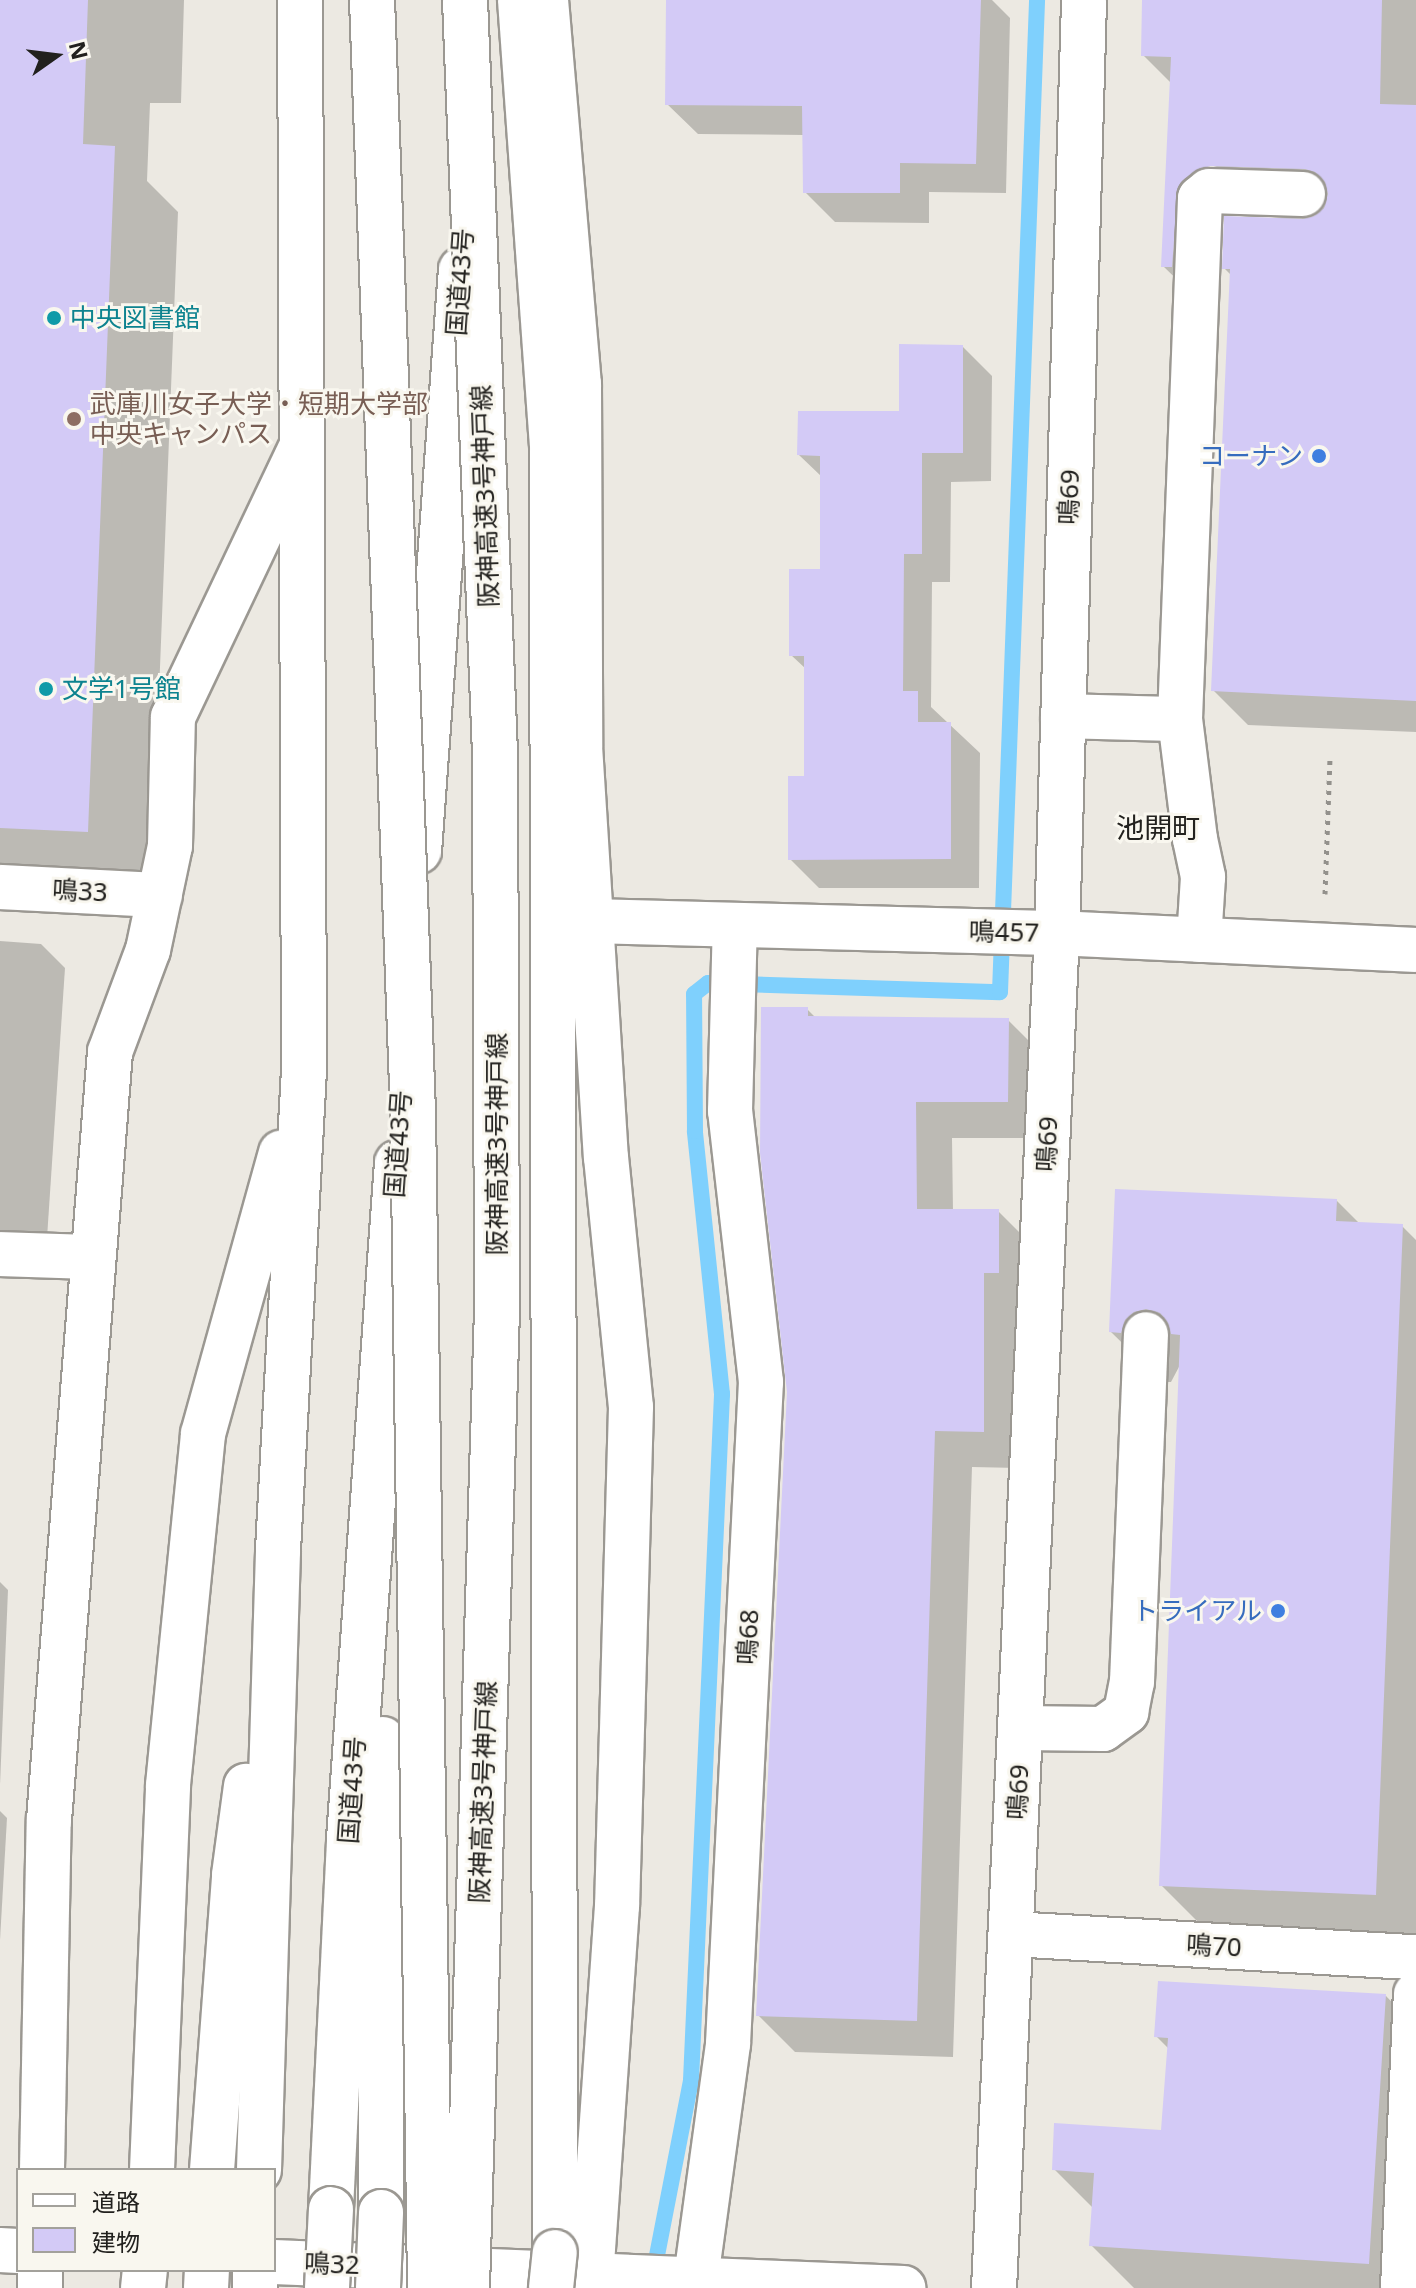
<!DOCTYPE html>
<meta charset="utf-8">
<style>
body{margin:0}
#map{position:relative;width:1416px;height:2288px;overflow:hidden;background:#ece9e2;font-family:"Noto Sans","Noto Sans JP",sans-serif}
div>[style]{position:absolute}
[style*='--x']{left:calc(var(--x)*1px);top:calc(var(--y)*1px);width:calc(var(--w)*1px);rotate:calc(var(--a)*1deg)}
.shadow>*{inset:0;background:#0003}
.stream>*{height:16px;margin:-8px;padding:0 8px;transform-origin:8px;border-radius:8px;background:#7fd0fd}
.building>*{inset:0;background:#d3caf6}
.path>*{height:5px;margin-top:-2.5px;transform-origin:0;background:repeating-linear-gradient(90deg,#93918c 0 4px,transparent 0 10px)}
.roads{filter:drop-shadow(2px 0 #9b9892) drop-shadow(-2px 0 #9b9892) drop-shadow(0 2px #9b9892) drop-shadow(0 -2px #9b9892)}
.minor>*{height:44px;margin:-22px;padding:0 22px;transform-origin:22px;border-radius:22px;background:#fff}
.highway>*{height:44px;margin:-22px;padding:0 22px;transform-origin:22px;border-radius:22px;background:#fff}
.bridges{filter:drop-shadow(2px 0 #9b9892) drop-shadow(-2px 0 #9b9892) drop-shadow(0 2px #9b9892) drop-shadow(0 -2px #9b9892)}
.highway-bridge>*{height:44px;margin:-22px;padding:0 22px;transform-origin:22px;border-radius:22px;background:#fff}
.dots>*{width:22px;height:22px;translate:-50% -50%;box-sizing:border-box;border:4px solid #f9f7ef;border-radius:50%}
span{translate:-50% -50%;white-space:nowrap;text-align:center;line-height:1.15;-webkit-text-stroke:6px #f9f7ef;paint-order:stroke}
.street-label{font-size:26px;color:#22211e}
.culture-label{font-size:26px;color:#0d838f}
.left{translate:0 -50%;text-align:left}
.education-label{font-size:26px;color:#785e54}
.shop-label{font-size:26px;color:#366cbe}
.right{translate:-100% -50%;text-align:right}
.neighbourhood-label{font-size:28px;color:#22211e}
.legend{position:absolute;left:16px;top:2168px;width:260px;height:104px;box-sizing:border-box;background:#f9f7ef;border:2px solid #a3a19b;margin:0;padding:10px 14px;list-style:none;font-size:24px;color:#22211e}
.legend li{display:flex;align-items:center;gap:16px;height:40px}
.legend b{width:40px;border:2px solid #a3a19b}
.north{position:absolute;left:16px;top:16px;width:80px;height:80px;-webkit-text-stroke:6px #f9f7ef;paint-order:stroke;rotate:76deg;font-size:22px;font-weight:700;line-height:32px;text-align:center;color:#22211e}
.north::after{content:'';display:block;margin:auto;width:28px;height:36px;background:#22211e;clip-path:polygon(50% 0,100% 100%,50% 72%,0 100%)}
</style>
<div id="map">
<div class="shadow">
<i style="clip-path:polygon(0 0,184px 0,181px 103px,150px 103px,147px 181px,178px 212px,151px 895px,0 888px)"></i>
<i style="clip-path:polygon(668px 0,992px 0,1010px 18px,1006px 193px,929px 192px,929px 223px,835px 222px,805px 192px,804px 135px,698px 134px,667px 104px)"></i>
<i style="clip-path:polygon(evenodd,1144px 0,1416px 0,1416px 732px,1248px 725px,1213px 690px,1231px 275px,1224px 268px,1226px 218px,1315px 218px,1328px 202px,1245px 200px,1229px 205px,1211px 222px,1198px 300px,1163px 266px,1172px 84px,1143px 55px,1144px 0,1220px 165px,1201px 171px,1201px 167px,1220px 165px)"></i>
<i style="clip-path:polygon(963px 347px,992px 376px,991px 481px,951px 482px,950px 582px,932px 582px,931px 707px,980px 753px,979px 888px,819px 888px,790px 859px,806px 778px,806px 669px,791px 655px,822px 571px,822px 477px,799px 455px,901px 414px)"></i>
<i style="clip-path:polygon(0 941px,41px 944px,65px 968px,46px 1253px,0 1251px)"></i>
<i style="clip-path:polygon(807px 1009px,817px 1019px,1008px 1020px,1045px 1057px,1045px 1138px,952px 1138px,953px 1211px,998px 1211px,1035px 1248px,1020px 1468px,972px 1467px,953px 2057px,795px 2052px,758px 2015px)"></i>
<i style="clip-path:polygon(1117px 1191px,1336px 1200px,1360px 1224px,1402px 1226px,1416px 1240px,1416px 1944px,1211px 1935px,1161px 1885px,1180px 1365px,1171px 1382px,1162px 1382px,1111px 1332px)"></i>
<i style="clip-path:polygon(0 1582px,8px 1590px,0 1785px)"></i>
<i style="clip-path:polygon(0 1811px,7px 1818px,0 1940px)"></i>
<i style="clip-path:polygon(1386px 1996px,1416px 2027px,1416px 2288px,1134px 2288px,1091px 2245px,1093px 2208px,1054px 2169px,1162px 2132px,1169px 2049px,1156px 2036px)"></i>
</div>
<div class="stream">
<i style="--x:653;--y:2276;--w:200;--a:-79"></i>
<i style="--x:691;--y:2080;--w:687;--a:-87.41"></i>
<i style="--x:722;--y:1394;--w:264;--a:-95.9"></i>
<i style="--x:695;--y:1131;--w:137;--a:-90.4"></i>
<i style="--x:694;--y:994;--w:18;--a:-38"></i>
<i style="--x:708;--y:983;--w:292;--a:1.8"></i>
<i style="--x:1000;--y:992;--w:993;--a:-87.86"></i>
</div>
<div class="building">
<i style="clip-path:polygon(0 0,88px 0,83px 144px,115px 146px,88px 832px,0 828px)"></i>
<i style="clip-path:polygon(666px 0,981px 0,976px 164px,900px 163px,900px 193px,803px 193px,802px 106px,665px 105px)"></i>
<i style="clip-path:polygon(1142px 0,1382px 0,1380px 104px,1416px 105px,1416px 701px,1211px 691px,1230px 269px,1222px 269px,1224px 216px,1303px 219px,1314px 216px,1324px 208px,1328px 194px,1325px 182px,1315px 172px,1305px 169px,1210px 166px,1195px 171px,1178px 187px,1172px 267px,1161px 267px,1171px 57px,1141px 56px)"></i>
<i style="clip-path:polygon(899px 344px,963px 345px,963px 453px,922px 453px,922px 554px,904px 554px,903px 691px,918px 691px,918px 722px,951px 722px,951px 859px,788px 860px,788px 776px,804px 776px,804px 656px,789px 656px,789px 569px,820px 569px,820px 456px,797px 455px,798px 411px,899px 411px)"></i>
<i style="clip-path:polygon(761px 1007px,808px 1007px,808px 1016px,1009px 1018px,1008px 1102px,916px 1102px,917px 1209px,999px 1209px,999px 1273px,984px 1273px,984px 1432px,935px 1431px,917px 2021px,756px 2016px,787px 1392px,760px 1153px)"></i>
<i style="clip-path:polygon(1115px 1189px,1337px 1199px,1336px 1221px,1403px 1224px,1376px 1895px,1159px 1886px,1180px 1335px,1171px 1334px,1168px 1323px,1160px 1313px,1146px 1309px,1134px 1312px,1125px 1320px,1121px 1333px,1109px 1332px)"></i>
<i style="clip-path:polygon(1158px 1981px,1386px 1994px,1369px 2264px,1089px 2246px,1094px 2173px,1052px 2170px,1054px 2123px,1161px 2130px,1168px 2038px,1154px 2037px)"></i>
</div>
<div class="path">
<i style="--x:1325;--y:894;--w:135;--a:-87.9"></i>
</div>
<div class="roads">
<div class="minor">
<i style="--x:546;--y:0;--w:385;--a:85.1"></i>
<i style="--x:579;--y:384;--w:362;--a:89.8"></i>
<i style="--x:580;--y:746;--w:412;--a:86.4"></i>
<i style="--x:606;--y:1157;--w:251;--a:84.3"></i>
<i style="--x:631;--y:1407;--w:499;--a:91.6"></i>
<i style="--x:617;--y:1906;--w:369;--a:94"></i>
<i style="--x:1063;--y:716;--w:117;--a:1.5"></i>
<i style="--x:1180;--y:719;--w:121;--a:82.9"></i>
<i style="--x:1195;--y:839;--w:39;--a:78"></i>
<i style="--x:1203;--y:877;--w:63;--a:93.6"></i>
<i style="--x:1180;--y:719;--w:521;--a:-87.8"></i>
<i style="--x:1200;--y:198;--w:11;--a:-38"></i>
<i style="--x:1209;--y:191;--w:94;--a:1.8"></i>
<i style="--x:0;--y:887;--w:160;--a:2.9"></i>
<i style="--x:593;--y:921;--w:464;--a:1.5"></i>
<i style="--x:1057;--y:933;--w:359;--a:2.7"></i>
<i style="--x:0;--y:1254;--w:91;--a:1.9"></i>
<i style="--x:1021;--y:1728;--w:82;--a:0.7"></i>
<i style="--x:1103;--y:1729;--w:29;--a:-36"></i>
<i style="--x:1126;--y:1712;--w:31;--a:-79"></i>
<i style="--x:1132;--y:1682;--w:348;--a:-87.7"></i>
<i style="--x:1011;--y:1934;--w:406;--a:3.3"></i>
<i style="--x:42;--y:2170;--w:350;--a:-88.9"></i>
<i style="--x:49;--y:1820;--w:770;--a:-85.46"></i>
<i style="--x:110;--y:1052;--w:109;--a:-69.6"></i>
<i style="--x:148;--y:950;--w:106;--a:-78.1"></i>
<i style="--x:170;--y:846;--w:129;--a:-88.7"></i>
<i style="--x:173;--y:717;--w:299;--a:-64.6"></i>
<i style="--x:0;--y:2250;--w:18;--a:3"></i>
<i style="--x:274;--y:2262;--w:630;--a:2.37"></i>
<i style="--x:696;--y:2278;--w:236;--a:-82.2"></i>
<i style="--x:728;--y:2044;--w:663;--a:-87.15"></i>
<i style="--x:761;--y:1382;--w:273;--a:-96.5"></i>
<i style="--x:730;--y:1111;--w:186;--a:-88.5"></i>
<i style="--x:40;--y:2288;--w:18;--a:-90"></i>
<i style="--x:994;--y:2288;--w:1356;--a:-87.34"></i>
<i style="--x:1057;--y:933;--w:933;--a:-88.34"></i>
<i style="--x:1403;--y:2288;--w:294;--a:-87.5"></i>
</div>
<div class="highway">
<i style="--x:520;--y:0;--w:452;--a:85.9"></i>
<i style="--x:552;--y:451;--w:1801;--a:89.9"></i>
<i style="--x:419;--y:851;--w:583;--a:-85.87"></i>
<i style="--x:152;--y:2170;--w:385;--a:-87.6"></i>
<i style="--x:168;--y:1785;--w:353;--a:-84.3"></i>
<i style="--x:203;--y:1434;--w:292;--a:-74.5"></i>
<i style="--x:212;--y:2170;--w:296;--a:-85.7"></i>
<i style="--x:234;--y:1875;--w:90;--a:-82.3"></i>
<i style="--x:259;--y:2170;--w:620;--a:-88.24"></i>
<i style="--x:278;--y:1550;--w:482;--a:-86.9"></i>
<i style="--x:304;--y:1069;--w:1069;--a:-90.21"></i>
<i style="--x:331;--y:2209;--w:370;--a:-87.2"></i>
<i style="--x:349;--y:1839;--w:678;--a:-85.94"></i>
<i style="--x:381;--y:2212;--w:473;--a:-89.8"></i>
<i style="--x:143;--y:2288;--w:18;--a:-84"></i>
<i style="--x:206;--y:2288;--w:18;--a:-87"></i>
<i style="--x:255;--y:2288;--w:18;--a:-90"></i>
</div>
</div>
<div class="bridges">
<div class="highway-bridge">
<i style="--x:372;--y:0;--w:1112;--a:87.89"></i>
<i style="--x:413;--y:1111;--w:1177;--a:89.17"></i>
<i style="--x:465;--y:0;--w:753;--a:87.72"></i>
<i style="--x:495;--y:752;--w:558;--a:89.79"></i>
<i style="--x:497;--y:1310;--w:978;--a:91.76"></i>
<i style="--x:327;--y:2288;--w:79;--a:-87.1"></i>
<i style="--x:378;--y:2288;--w:76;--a:-87.7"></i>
<i style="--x:551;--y:2288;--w:36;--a:-84"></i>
</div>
</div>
<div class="dots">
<i style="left:54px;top:318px;background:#0f9aa8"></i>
<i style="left:74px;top:419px;background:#8d6e63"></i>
<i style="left:1319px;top:456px;background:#3f7fe0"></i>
<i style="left:46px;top:689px;background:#0f9aa8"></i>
<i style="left:1278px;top:1611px;background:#3f7fe0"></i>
</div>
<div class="street-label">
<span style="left:460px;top:282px;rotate:-86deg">国道43号</span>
<span style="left:485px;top:496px;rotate:-92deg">阪神高速3号神戸線</span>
<span style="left:1069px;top:497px;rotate:-88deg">鳴69</span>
<span style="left:80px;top:891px;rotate:3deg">鳴33</span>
<span style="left:1004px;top:932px;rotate:1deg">鳴457</span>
<span style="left:398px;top:1144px;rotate:-86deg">国道43号</span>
<span style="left:497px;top:1144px;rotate:-90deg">阪神高速3号神戸線</span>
<span style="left:1047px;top:1144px;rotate:-87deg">鳴69</span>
<span style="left:748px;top:1637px;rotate:-87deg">鳴68</span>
<span style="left:352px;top:1790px;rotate:-86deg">国道43号</span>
<span style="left:483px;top:1792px;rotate:-88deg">阪神高速3号神戸線</span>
<span style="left:1018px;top:1792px;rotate:-87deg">鳴69</span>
<span style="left:1214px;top:1946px;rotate:3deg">鳴70</span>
<span style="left:332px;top:2264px;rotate:2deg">鳴32</span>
</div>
<div class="culture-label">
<span class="left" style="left:70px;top:318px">中央図書館</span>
<span class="left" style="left:62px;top:689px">文学1号館</span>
</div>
<div class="education-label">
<span class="left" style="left:90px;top:419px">武庫川女子大学・短期大学部<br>中央キャンパス</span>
</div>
<div class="shop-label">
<span class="right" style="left:1303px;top:456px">コーナン</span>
<span class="right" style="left:1262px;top:1611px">トライアル</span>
</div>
<div class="neighbourhood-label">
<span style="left:1158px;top:827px">池開町</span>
</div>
<ul class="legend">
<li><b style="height:10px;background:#fff"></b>道路</li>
<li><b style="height:22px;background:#d3caf6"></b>建物</li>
</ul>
<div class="north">N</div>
</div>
